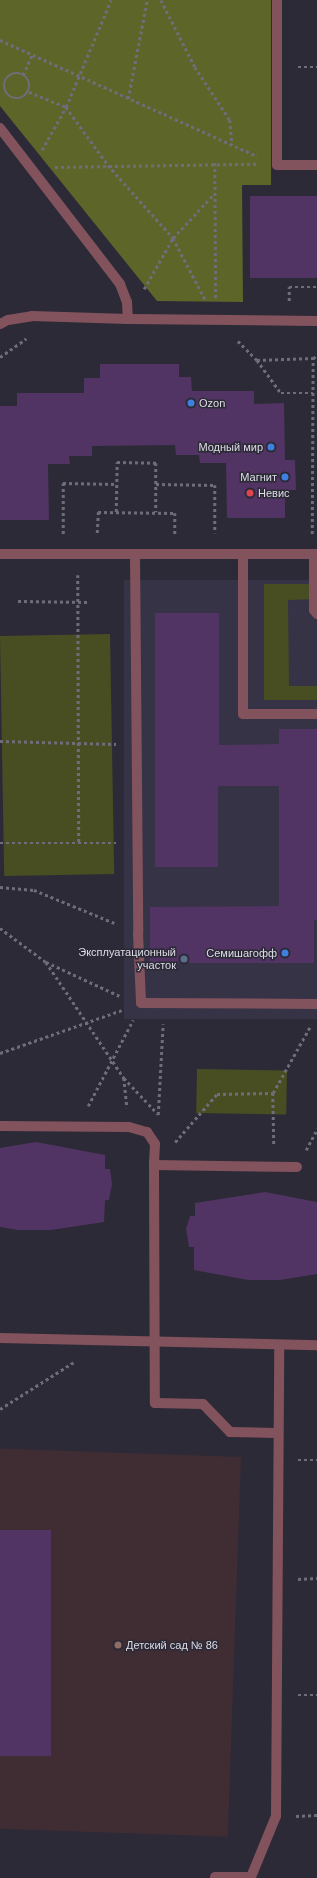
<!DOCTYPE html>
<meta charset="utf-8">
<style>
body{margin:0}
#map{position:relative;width:317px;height:1878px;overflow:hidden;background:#2c2a37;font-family:Arial,sans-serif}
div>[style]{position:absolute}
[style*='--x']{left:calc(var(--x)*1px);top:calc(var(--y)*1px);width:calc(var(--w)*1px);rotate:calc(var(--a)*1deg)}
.built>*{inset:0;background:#353345;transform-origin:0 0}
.education>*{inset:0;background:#402d34;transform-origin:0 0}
.green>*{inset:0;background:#494e22;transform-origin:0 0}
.forest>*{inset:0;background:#5e6528}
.building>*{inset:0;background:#513463;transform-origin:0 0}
.path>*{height:2.5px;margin-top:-1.25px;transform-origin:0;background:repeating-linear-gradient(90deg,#6f6d79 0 3px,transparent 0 6px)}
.path>.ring{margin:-1.25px;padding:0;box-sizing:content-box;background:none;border:2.5px solid #6f6d79;border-radius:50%}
.service>*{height:10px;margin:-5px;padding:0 5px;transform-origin:5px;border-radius:5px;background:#83535d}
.dots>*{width:11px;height:11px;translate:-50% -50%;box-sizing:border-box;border:2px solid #2c2a37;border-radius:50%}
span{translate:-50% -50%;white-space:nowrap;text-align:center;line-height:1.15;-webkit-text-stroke:3px #2c2a37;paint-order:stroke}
.poi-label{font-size:11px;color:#dfdee7}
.left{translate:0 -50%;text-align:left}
.right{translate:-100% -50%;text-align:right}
</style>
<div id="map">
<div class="built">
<i style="left:124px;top:580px;width:193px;height:439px"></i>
</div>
<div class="education">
<i style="left:241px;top:1457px;width:380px;height:241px;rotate:92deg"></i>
</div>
<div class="green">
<i style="clip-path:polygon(264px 584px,317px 584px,317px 599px,288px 600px,289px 686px,317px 686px,317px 700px,264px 700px)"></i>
<i style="left:110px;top:634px;width:240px;height:110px;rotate:89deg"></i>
<i style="left:197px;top:1069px;width:90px;height:44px;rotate:1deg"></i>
</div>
<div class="forest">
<i style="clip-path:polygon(0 0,271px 0,271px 185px,242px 185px,243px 302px,157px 301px,0 106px)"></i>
</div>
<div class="building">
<i style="left:250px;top:196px;width:67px;height:82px"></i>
<i style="clip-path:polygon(100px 364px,179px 364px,179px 377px,191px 377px,192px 391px,254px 391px,254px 404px,284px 403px,285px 460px,295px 460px,296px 490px,285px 490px,285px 518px,227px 518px,226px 463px,200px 463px,199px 455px,176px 455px,175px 445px,92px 446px,92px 456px,69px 456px,70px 464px,48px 464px,49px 520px,0 520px,0 406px,17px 406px,17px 393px,84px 393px,84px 378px,100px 378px)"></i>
<i style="clip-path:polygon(155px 613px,219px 613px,219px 745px,279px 744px,279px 729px,317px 729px,317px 920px,314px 920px,314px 963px,150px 963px,150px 907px,279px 906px,279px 786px,218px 786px,218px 867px,155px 867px)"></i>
<i style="clip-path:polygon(36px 1142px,105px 1155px,105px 1169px,110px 1169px,112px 1184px,109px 1200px,105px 1200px,104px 1222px,51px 1230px,18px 1230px,0 1227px,0 1148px)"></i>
<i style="clip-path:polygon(265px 1192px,317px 1202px,317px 1274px,280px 1280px,248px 1280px,194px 1270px,194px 1247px,189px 1247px,186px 1229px,190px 1216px,195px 1216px,195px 1203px)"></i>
<i style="left:51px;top:1530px;width:226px;height:51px;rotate:90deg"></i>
</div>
<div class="path">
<i style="--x:161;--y:0;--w:75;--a:63.1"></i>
<i style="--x:195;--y:67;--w:64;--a:56.6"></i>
<i style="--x:230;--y:120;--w:25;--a:85"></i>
<i style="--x:0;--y:40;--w:282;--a:24.3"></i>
<i style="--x:298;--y:67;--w:19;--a:0"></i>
<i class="ring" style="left:4px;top:73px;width:23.5px;height:23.5px"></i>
<i style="--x:23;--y:75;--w:22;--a:-66"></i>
<i style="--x:29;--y:92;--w:40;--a:22"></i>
<i style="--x:66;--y:107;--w:72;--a:54.1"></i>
<i style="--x:108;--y:165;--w:98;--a:48.3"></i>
<i style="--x:173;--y:238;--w:69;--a:62.3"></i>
<i style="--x:128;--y:99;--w:101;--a:-79.1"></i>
<i style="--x:42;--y:150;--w:49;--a:-60.8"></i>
<i style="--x:66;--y:107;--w:116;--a:-67.2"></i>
<i style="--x:215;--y:163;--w:137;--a:89.6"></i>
<i style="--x:55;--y:167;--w:201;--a:-0.9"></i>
<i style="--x:144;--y:289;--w:59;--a:-60.4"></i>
<i style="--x:173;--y:238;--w:60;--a:-47"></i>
<i style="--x:289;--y:301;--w:14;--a:-90"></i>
<i style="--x:289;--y:287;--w:28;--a:0"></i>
<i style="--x:238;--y:341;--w:27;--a:45"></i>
<i style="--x:257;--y:360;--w:56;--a:-2"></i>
<i style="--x:313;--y:358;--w:4;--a:-27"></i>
<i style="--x:0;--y:357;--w:32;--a:-35"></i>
<i style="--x:257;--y:360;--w:41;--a:54"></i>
<i style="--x:281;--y:393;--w:32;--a:0"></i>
<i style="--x:156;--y:484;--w:59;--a:1"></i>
<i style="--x:215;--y:485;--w:48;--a:90"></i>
<i style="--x:116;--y:512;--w:50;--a:-88.9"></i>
<i style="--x:117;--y:462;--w:39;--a:1"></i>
<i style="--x:156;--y:463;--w:49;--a:90"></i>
<i style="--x:97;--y:533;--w:21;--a:-87"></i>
<i style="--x:98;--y:512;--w:77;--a:0.7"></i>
<i style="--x:175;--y:513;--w:21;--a:90"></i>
<i style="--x:63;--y:534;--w:51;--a:-90"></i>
<i style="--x:63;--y:483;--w:53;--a:1.1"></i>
<i style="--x:312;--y:534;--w:176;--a:-89.7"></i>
<i style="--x:78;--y:575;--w:267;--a:89.8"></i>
<i style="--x:18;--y:601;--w:70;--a:0.8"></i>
<i style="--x:0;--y:741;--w:116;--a:1.5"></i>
<i style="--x:0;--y:843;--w:116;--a:0"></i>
<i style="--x:0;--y:887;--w:34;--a:5"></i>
<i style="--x:34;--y:890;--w:90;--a:22.3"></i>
<i style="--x:0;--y:928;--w:57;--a:36.5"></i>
<i style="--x:46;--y:962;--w:81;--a:24.7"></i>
<i style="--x:46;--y:962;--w:140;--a:56.1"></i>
<i style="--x:124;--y:1078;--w:30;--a:84"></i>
<i style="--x:0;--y:1053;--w:129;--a:-19.4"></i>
<i style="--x:124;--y:1078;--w:50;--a:46.6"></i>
<i style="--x:273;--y:1093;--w:78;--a:-60.8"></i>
<i style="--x:88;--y:1106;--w:97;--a:-62.4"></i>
<i style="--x:158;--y:1115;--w:91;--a:-86.9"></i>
<i style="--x:175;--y:1142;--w:64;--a:-48.8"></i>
<i style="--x:217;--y:1094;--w:56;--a:-1"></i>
<i style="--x:273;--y:1093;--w:53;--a:88.9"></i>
<i style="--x:306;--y:1150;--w:24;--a:-62"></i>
<i style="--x:0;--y:1409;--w:88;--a:-32.4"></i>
<i style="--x:298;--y:1460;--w:19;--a:0"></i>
<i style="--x:298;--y:1579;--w:19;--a:-3"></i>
<i style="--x:298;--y:1695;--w:19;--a:0"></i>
<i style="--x:296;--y:1816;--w:21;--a:-3"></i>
</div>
<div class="service">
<i style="--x:277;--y:0;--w:165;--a:90"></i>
<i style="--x:277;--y:165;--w:40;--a:0"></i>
<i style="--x:0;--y:128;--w:197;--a:52.4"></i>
<i style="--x:120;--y:284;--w:19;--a:69"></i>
<i style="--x:127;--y:302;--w:17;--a:87"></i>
<i style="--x:128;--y:319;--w:189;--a:0.6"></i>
<i style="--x:0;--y:324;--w:9;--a:-27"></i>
<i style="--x:8;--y:320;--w:24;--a:-9"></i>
<i style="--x:32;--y:316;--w:96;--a:1.8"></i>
<i style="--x:0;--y:554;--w:135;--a:0"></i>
<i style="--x:314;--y:554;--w:56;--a:90"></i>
<i style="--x:314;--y:610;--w:5;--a:53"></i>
<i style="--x:317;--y:554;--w:182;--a:180"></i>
<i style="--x:135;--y:554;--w:379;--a:89.5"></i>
<i style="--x:138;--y:933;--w:70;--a:87.5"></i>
<i style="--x:141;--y:1003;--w:176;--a:0.3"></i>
<i style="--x:243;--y:555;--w:159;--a:90"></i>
<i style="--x:243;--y:714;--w:74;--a:0"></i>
<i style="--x:0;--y:1126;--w:129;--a:0.4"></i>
<i style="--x:129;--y:1127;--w:19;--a:16"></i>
<i style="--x:147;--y:1132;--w:14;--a:56"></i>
<i style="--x:155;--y:1144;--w:21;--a:93"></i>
<i style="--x:154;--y:1165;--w:143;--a:0.8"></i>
<i style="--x:154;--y:1165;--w:238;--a:89.8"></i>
<i style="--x:155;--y:1403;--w:48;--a:1.2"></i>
<i style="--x:203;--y:1404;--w:39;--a:46"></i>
<i style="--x:230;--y:1432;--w:48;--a:1.2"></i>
<i style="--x:0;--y:1338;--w:317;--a:1.3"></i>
<i style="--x:215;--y:1877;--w:36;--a:0"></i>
<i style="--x:251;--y:1877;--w:66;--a:-67.7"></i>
<i style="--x:276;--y:1816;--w:471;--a:-89.6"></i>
</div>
<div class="dots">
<i style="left:191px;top:403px;background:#3f7fe0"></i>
<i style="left:271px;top:447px;background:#3f7fe0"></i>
<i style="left:285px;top:477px;background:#3f7fe0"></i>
<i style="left:250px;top:493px;background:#e0444e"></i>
<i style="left:285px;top:953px;background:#3f7fe0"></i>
<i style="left:184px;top:959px;background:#5c6f8a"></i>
<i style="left:118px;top:1645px;background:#8d6e63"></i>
</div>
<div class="poi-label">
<span class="left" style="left:199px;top:403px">Ozon</span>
<span class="right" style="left:263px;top:447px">Модный мир</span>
<span class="right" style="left:277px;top:477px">Магнит</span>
<span class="left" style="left:258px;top:493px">Невис</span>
<span class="right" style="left:176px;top:959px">Эксплуатационный<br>участок</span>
<span class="right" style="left:277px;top:953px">Семишагофф</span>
<span class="left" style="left:126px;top:1645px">Детский сад № 86</span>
</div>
</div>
